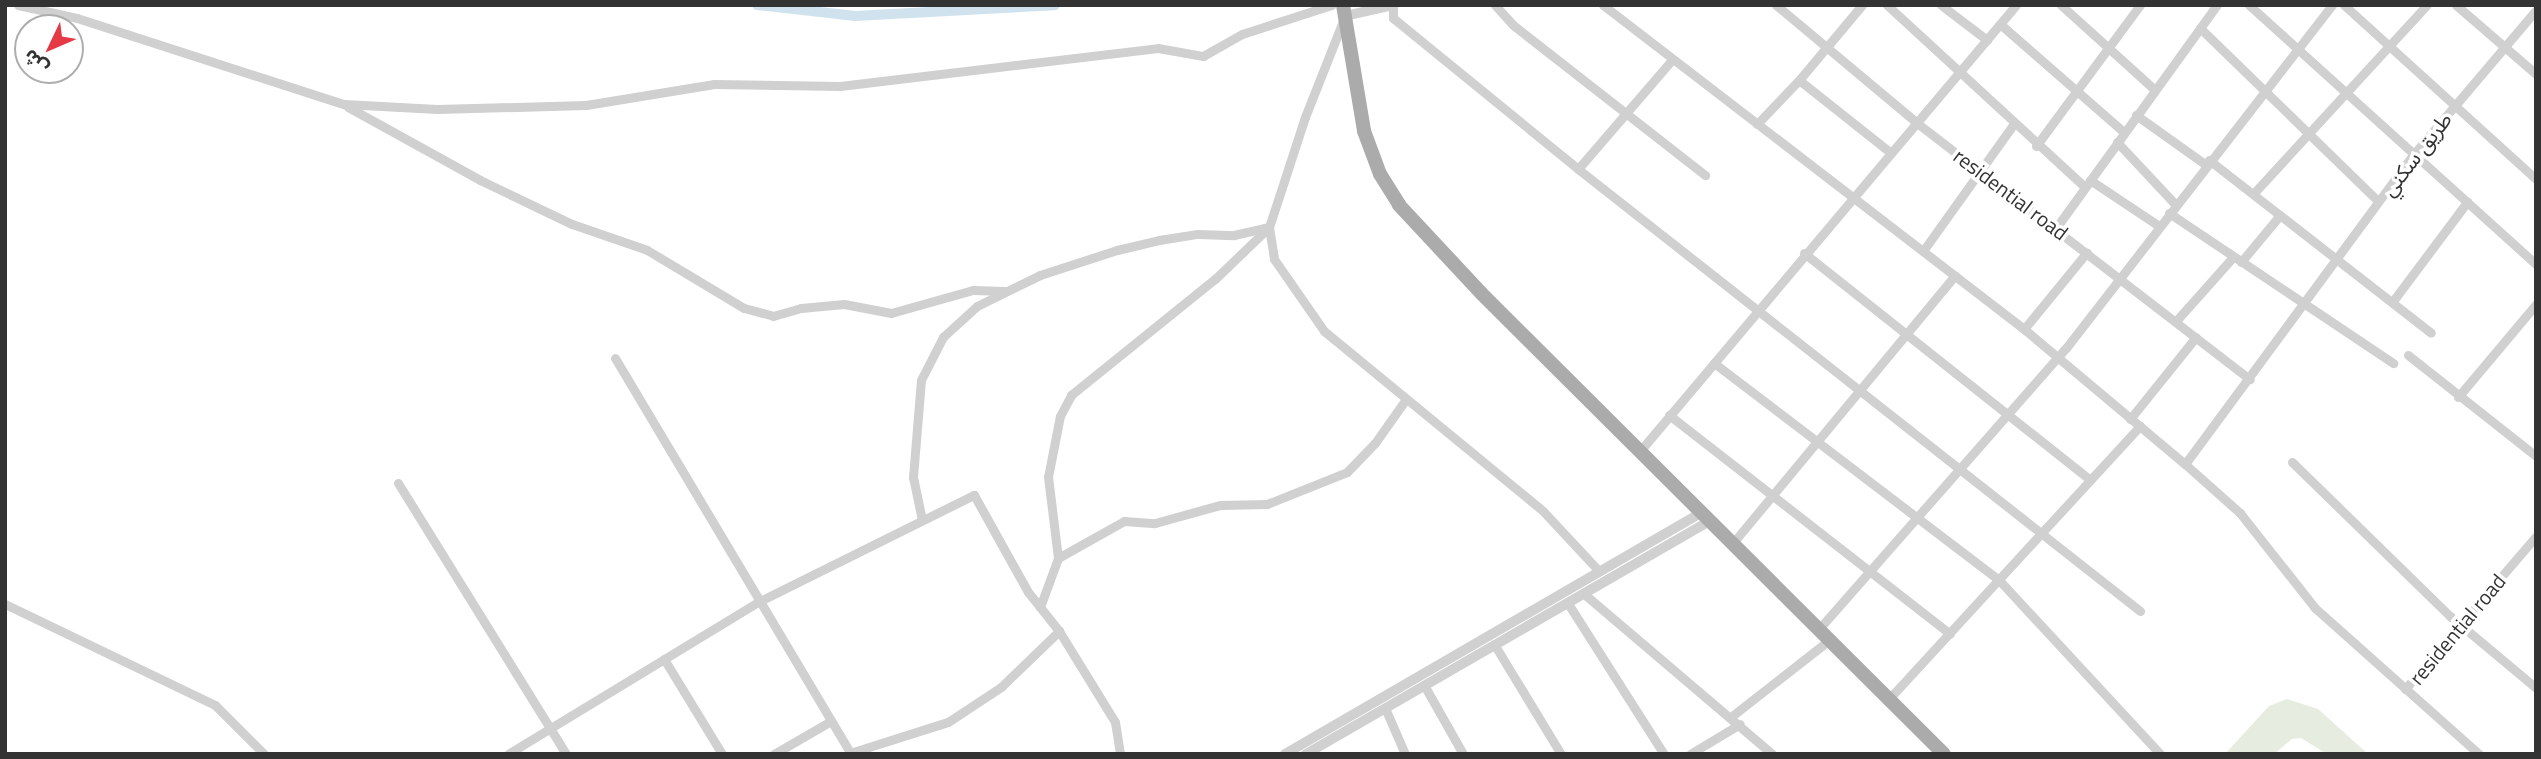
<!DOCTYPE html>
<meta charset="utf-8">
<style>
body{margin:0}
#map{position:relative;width:2541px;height:759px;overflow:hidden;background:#fff;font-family:"Titillium Web","Noto Sans Arabic",sans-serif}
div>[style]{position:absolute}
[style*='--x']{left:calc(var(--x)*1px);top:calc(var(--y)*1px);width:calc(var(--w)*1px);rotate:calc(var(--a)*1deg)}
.green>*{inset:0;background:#e6ecdf}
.canal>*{height:10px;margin:-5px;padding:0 5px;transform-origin:5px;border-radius:5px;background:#cfe2ee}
.minor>*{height:9px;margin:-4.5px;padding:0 4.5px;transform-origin:4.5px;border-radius:4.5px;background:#d0d0d0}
.tertiary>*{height:10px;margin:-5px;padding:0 5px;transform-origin:5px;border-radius:5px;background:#d0d0d0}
.primary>*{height:14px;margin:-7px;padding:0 7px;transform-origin:7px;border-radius:7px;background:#ababab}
span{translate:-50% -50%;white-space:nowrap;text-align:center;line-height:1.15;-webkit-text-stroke:7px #fff;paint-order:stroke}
.street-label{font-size:21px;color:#333}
.frame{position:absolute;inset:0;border:7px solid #333;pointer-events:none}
.north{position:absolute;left:14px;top:14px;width:70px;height:70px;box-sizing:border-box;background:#fff;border:2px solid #adadad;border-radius:50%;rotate:226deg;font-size:19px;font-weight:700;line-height:28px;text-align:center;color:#333}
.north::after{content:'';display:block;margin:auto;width:24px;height:32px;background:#e63946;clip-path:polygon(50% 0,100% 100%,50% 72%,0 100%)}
</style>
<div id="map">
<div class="green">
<i style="clip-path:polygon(2287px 699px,2318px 709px,2368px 754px,2327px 754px,2301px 738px,2292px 739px,2274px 754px,2225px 754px,2269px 706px)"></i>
</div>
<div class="canal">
<i style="--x:757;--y:5;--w:99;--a:6.4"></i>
<i style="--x:855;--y:16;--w:200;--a:-3.1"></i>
</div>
<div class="minor">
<i style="--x:18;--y:5;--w:60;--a:12.4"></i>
<i style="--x:77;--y:18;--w:281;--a:17.9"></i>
<i style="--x:344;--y:104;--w:93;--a:3.1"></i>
<i style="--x:437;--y:109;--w:149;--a:-1.5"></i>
<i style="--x:586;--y:105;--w:130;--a:-9.3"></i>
<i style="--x:714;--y:84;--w:126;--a:0.9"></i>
<i style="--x:840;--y:86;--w:320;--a:-6.8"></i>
<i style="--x:1158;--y:48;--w:46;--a:10.1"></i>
<i style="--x:1203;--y:56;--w:45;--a:-29.4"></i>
<i style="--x:1242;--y:34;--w:94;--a:-18"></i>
<i style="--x:1393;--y:5;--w:13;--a:90"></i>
<i style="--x:1393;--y:18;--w:239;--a:39.2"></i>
<i style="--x:1578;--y:169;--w:715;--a:38.18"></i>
<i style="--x:1495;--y:5;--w:27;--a:48"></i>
<i style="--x:1513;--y:25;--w:244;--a:38"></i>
<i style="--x:1603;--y:5;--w:531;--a:37.58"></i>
<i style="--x:2024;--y:329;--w:210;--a:40"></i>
<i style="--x:2185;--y:464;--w:74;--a:41.7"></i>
<i style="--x:2240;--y:513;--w:121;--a:51.7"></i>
<i style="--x:2315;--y:608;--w:220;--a:41.7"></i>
<i style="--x:1776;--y:5;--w:184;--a:39.9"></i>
<i style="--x:1917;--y:123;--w:420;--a:37.6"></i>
<i style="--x:1862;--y:5;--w:98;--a:130"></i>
<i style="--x:1799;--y:80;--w:117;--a:38.4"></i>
<i style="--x:1887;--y:5;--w:269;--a:42.6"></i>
<i style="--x:1941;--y:5;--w:58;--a:37.3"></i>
<i style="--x:2061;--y:5;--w:125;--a:42.1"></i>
<i style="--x:2249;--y:5;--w:387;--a:42.1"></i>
<i style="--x:2344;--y:5;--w:259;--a:42.2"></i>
<i style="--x:2456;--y:5;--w:106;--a:40.8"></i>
<i style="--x:1343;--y:21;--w:103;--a:111.6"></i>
<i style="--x:1305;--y:117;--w:116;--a:108.1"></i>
<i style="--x:1269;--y:227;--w:32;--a:81"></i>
<i style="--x:1274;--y:259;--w:88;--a:55.2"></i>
<i style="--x:1324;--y:331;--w:283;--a:39.4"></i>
<i style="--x:1543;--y:511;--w:82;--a:47"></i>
<i style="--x:2000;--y:24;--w:164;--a:41.1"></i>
<i style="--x:2200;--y:28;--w:248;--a:44.2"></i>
<i style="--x:348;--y:107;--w:151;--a:28.9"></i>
<i style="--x:480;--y:180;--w:102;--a:25.6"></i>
<i style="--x:572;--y:224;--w:79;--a:19.1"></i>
<i style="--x:647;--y:250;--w:113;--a:30.9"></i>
<i style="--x:744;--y:308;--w:30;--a:15"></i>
<i style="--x:773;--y:316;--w:29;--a:-16"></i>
<i style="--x:801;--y:308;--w:43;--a:-5.3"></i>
<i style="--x:844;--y:304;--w:48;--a:10.8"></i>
<i style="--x:891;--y:313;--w:85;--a:-15.7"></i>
<i style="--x:973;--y:290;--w:32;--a:2"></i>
<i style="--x:2136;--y:115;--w:86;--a:35.5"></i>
<i style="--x:1757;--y:124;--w:61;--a:-46.3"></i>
<i style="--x:2117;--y:142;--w:85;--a:46.9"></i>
<i style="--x:2036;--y:146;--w:175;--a:-53.6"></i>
<i style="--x:2209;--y:160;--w:281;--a:37.9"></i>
<i style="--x:1578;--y:169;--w:143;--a:-49.3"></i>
<i style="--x:2090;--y:180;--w:83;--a:33.7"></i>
<i style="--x:2253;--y:194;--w:257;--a:-47.4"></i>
<i style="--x:2169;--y:213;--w:270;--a:33.8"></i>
<i style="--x:2056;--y:228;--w:275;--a:-54.2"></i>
<i style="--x:1923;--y:251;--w:155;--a:-54.5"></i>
<i style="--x:1804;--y:253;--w:365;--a:38.4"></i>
<i style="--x:2241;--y:262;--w:61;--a:-50.3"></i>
<i style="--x:2393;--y:301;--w:124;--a:-53.2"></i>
<i style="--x:2176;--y:321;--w:86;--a:-48.3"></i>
<i style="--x:2024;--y:329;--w:99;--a:-50.7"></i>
<i style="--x:2408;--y:355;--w:163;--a:38.3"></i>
<i style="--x:615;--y:358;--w:461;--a:59.2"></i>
<i style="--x:1714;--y:363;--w:358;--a:37.3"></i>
<i style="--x:1999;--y:580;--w:237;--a:47.2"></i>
<i style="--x:2458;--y:397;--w:121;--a:-50"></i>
<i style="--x:1669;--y:415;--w:356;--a:37.9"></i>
<i style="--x:2130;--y:419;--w:105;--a:-51.2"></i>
<i style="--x:1640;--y:451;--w:583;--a:-49.87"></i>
<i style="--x:2292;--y:462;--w:221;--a:44.3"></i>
<i style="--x:2450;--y:616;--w:112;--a:39.9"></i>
<i style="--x:2185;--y:464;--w:384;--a:-53.6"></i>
<i style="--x:2413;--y:155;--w:190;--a:-49.7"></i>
<i style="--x:398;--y:483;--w:319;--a:58.2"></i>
<i style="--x:922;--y:520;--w:44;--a:-101.8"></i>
<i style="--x:913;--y:477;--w:97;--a:-85.3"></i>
<i style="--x:921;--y:380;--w:48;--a:-62.9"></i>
<i style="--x:943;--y:337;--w:46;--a:-42.4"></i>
<i style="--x:977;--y:306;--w:70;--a:-26.2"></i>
<i style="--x:1040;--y:275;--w:81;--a:-18"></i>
<i style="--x:1117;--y:250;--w:43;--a:-13.4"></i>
<i style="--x:1159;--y:240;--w:39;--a:-9"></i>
<i style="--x:1198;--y:234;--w:36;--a:2"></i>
<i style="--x:1234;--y:235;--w:36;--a:-13"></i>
<i style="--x:1732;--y:544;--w:349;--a:-50.3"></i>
<i style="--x:1058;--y:558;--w:76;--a:-29.3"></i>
<i style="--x:1124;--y:521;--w:31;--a:4"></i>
<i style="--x:1155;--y:523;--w:67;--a:-15.5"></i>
<i style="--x:1220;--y:505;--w:47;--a:-1.2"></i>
<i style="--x:1267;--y:504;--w:86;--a:-21.8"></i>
<i style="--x:1347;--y:472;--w:40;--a:-46"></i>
<i style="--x:1375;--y:443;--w:54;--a:-54.8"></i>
<i style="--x:1583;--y:593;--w:248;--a:40.4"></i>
<i style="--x:1567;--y:602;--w:180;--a:57.5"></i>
<i style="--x:5;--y:604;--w:233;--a:25.7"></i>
<i style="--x:215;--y:705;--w:69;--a:45"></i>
<i style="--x:1040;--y:607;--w:52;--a:-69.8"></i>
<i style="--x:1058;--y:558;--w:82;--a:-97"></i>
<i style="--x:1048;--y:477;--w:62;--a:-78.9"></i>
<i style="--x:1060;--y:416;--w:24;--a:-62"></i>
<i style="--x:1071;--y:395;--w:185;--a:-38.9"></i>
<i style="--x:1215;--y:279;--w:74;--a:-43.9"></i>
<i style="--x:1818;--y:630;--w:376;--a:-48.7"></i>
<i style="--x:2066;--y:348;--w:434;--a:-52.2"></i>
<i style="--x:1494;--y:644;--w:129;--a:58.7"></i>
<i style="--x:664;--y:659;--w:111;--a:58.6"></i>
<i style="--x:1424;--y:685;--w:79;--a:60.5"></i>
<i style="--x:2405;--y:689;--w:201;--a:-49.4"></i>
<i style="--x:1887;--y:701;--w:374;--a:-47.4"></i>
<i style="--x:1385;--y:708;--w:50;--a:66.5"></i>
<i style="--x:1732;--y:716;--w:122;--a:-38"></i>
<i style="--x:850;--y:753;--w:103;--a:-17.6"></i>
<i style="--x:948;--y:722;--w:64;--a:-33.4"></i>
<i style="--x:1001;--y:687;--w:81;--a:-44"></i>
<i style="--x:508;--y:754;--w:295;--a:-31.3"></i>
<i style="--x:760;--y:601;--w:239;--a:-26.4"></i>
<i style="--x:974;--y:495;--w:111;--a:60.9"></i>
<i style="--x:1028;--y:592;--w:50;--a:51.5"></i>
<i style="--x:1059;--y:631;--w:107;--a:58.4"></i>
<i style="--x:1115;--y:722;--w:32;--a:81"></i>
<i style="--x:774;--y:754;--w:66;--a:-30.1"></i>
<i style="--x:1690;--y:754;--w:58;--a:-31"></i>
</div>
<div class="tertiary">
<i style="--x:1345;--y:16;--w:49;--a:-12.9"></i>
<i style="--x:1285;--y:754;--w:481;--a:-30.1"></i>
<i style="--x:1306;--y:754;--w:466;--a:-30"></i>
</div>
<div class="primary">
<i style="--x:1343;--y:5;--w:128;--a:80.5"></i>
<i style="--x:1364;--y:131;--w:46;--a:69.6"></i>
<i style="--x:1380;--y:174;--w:36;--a:58"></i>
<i style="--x:1399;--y:205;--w:120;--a:47"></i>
<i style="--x:1481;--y:293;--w:653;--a:44.88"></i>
</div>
<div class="street-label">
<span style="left:2416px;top:154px;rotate:-52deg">طريق سكني</span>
<span style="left:2011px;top:194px;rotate:37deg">residential road</span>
<span style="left:2457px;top:629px;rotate:-50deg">residential road</span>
</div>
<div class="frame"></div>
<div class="north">ش</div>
</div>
